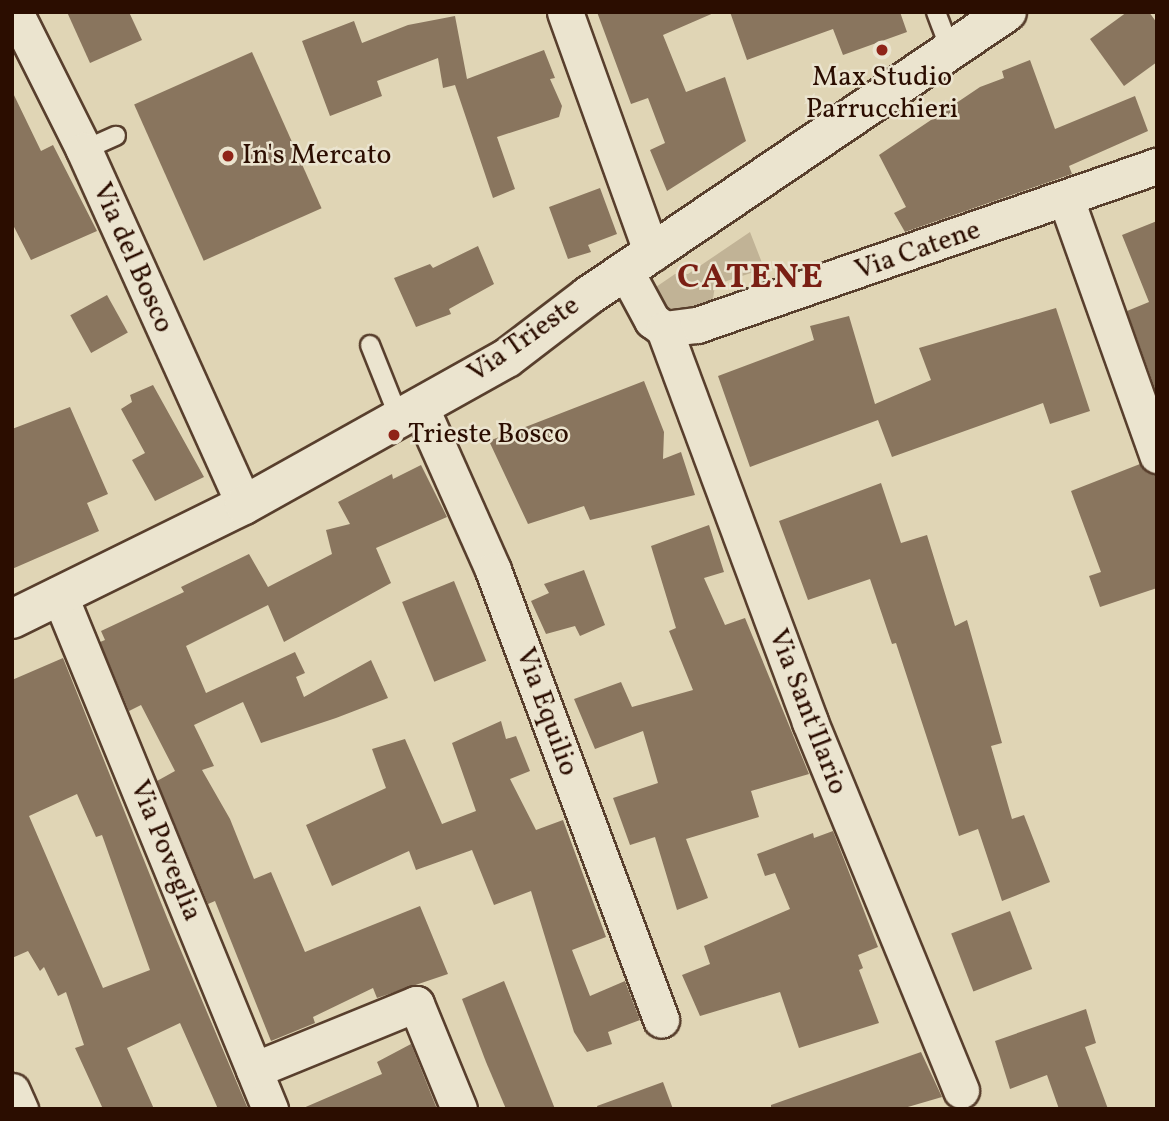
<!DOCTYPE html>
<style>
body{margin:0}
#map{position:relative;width:1169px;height:1121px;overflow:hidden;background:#e0d5b5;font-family:Vollkorn,serif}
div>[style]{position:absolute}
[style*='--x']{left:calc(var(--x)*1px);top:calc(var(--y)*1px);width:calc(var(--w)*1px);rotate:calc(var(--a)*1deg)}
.green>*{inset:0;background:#c1b396}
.building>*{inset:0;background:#89755e;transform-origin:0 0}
.roads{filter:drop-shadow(2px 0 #583f2d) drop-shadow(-2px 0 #583f2d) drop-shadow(0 2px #583f2d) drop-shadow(0 -2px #583f2d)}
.lane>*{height:18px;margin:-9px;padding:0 9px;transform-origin:9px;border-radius:9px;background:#ebe4cf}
.street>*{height:35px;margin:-17.5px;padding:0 17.5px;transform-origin:17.5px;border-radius:17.5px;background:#ebe4cf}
.secondary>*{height:38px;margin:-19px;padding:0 19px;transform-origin:19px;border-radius:19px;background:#ebe4cf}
.dots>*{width:19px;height:19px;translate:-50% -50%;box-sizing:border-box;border:4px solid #ebe4cf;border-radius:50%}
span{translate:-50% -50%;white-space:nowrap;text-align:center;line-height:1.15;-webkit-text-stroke:5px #ebe4cf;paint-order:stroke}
.poi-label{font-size:28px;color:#2b0d00}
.left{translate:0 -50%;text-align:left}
.street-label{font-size:28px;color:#2b0d00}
.district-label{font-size:35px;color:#7a1f14;font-weight:700;letter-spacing:2px}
.frame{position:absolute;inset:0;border:14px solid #2b0d00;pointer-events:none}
</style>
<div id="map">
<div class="green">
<i style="clip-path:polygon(750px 232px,773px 291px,751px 299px,754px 272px,715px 285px,711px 313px,679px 321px,662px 307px,656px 287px,675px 274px,688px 274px)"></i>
</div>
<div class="building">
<i style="clip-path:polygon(67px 12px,129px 12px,142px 40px,90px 63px)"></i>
<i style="clip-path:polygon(597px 12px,716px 12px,663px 35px,686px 92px,725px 77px,746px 141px,667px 191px,650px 150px,665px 143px,648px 98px,631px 104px)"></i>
<i style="clip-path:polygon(730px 12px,900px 12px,907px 32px,843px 55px,833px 29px,747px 60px)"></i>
<i style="clip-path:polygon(1127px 12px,1149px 12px,1157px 23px,1157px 62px,1124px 86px,1090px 39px)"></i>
<i style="clip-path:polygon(455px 16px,467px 79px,544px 50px,555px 78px,550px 79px,562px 106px,559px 117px,497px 137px,515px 189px,493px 198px,455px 85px,443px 88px,438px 58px,377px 81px,382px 96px,330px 116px,302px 41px,354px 21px,362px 43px,408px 25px)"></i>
<i style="left:252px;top:52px;width:171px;height:129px;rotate:66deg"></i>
<i style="clip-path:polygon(1030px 60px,1055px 129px,1135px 96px,1148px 131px,1069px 166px,1072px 174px,905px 232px,894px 213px,906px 207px,879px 155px,980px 87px,1004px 78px,1002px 71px)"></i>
<i style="clip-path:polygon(12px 91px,41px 151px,53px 145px,97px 231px,31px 260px,12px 223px)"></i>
<i style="clip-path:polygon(600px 188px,617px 234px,588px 245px,591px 252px,568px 259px,549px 207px)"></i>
<i style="clip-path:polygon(1157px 221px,1157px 394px,1127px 311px,1149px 302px,1122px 235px)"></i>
<i style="clip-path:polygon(478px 246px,494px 284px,449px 309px,451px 314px,416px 327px,394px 278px,430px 264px,433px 268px)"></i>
<i style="left:107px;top:295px;width:43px;height:42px;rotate:61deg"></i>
<i style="clip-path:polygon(1056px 308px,1090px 411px,1050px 424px,1043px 403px,892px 457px,878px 420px,750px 467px,718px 376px,814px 340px,810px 326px,849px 316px,875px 404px,931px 380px,919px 348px)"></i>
<i style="clip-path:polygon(644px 381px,664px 432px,663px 459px,681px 452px,695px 495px,590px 520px,584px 506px,528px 524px,489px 441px)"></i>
<i style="clip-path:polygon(153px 385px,204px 477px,155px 501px,132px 460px,145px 453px,121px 409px,132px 402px,130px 395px)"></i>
<i style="clip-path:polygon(70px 407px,108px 494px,87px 503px,99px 531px,12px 569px,12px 429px)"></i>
<i style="clip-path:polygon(1140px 464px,1157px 475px,1157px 588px,1100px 607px,1089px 576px,1101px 572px,1071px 491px)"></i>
<i style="clip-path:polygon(421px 465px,447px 517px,376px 548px,391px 583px,284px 642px,268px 605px,186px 646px,206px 693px,295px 652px,305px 673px,296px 677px,304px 697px,371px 660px,388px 698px,336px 718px,261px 743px,243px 702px,194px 725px,214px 766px,202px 770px,230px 819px,254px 879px,271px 872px,305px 952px,420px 906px,448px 974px,377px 998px,373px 988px,313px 1017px,315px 1023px,271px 1041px,215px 901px,208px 904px,157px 781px,175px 771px,141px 705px,129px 711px,100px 642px,105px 640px,101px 631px,184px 592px,181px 587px,249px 554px,268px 587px,332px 554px,326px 530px,350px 524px,338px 502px,392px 474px,393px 479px)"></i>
<i style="clip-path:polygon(881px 483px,901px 543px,927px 535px,955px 626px,967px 620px,1002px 743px,991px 746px,1012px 819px,1024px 815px,1050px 882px,1002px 901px,978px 829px,959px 836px,896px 643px,892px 644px,870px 579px,808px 600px,779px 521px)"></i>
<i style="clip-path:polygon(709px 525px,724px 572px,704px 578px,725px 625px,745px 618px,809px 774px,751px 791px,759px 817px,686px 839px,708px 898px,677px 910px,655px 837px,630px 845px,613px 798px,658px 783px,643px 731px,595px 749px,574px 699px,621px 682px,632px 707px,693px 690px,669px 631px,676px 628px,651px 546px)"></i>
<i style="clip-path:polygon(584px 570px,605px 625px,580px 636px,575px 626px,546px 634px,531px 601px,549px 593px,544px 584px)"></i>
<i style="left:454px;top:581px;width:86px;height:56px;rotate:68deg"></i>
<i style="clip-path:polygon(evenodd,63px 658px,168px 920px,248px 1109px,218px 1109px,180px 1023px,127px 1048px,154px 1109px,103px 1109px,75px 1048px,84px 1045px,66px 992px,58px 996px,44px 967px,40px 971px,28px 951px,12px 958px,12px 680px,63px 658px,77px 794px,96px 837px,102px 835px,150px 970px,103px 988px,29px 816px,77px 794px)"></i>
<i style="clip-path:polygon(501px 721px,506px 739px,516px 736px,530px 771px,510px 779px,536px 830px,563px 820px,606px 937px,572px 950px,590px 996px,625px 981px,640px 1020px,608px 1032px,612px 1044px,587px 1052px,574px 1032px,531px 891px,494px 905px,472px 850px,416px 870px,409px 851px,332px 886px,306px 825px,386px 788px,372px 749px,405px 739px,442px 824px,476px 811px,452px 743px)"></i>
<i style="clip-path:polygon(833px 831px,878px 947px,858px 955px,863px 968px,859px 970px,879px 1023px,799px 1048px,780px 992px,700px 1016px,682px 975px,710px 964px,704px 946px,790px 909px,775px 873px,765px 876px,757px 854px,813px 833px,814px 838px)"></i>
<i style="left:1010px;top:911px;width:62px;height:63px;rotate:69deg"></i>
<i style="clip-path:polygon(504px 981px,555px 1109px,506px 1109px,486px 1062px,462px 999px)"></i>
<i style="clip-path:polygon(1086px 1009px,1096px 1043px,1085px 1047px,1108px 1109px,1059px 1109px,1047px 1075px,1010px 1089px,995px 1041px)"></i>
<i style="clip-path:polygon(411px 1044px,437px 1109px,301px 1109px,382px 1074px,377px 1062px)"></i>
<i style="clip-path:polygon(921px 1052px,942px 1097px,901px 1109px,771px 1109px,771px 1105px)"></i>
<i style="clip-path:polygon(663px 1082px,673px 1109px,598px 1109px,597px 1106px)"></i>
</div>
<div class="roads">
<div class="lane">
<i style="--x:936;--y:12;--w:43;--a:69.4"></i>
<i style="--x:84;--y:150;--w:35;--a:-24"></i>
<i style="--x:370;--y:345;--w:81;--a:68.2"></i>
</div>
<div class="street">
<i style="--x:15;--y:12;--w:154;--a:63.4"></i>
<i style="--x:84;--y:150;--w:389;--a:65.7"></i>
<i style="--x:565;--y:12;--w:257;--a:70.2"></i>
<i style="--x:1066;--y:199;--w:272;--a:70.4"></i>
<i style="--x:626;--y:272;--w:55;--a:61.6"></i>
<i style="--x:652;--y:320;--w:15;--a:37"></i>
<i style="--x:664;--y:329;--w:33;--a:-7"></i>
<i style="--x:697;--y:325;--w:487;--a:-19.1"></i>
<i style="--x:664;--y:329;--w:419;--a:69.6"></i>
<i style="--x:810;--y:722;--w:398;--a:67.7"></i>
<i style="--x:421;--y:408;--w:177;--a:66"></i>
<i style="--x:493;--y:570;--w:480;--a:69.5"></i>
<i style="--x:59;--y:594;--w:557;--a:67.72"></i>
<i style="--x:254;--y:1070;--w:175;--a:-22.2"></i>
<i style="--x:416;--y:1004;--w:113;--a:67.7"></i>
<i style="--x:12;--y:1091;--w:20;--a:66"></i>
</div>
<div class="secondary">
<i style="--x:12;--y:619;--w:258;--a:-26.2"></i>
<i style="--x:244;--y:505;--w:301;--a:-29.2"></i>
<i style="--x:507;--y:358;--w:102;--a:-37.4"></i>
<i style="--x:588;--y:296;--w:506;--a:-34.13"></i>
</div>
</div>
<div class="dots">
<i style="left:882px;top:50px;background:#8f2418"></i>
<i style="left:228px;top:156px;background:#8f2418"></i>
<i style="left:394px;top:435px;background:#8f2418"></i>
</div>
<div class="poi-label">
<span style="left:882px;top:94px">Max Studio<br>Parrucchieri</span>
<span class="left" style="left:242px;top:156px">In's Mercato</span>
<span class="left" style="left:408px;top:435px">Trieste Bosco</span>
</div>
<div class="street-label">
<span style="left:918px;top:251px;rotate:-19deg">Via Catene</span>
<span style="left:132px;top:258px;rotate:66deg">Via del Bosco</span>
<span style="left:524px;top:340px;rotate:-35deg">Via Trieste</span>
<span style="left:546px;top:712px;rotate:70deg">Via Equilio</span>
<span style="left:807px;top:712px;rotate:69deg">Via Sant'Ilario</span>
<span style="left:165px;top:851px;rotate:68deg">Via Poveglia</span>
</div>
<div class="district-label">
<span style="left:751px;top:278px">CATENE</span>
</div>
<div class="frame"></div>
</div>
